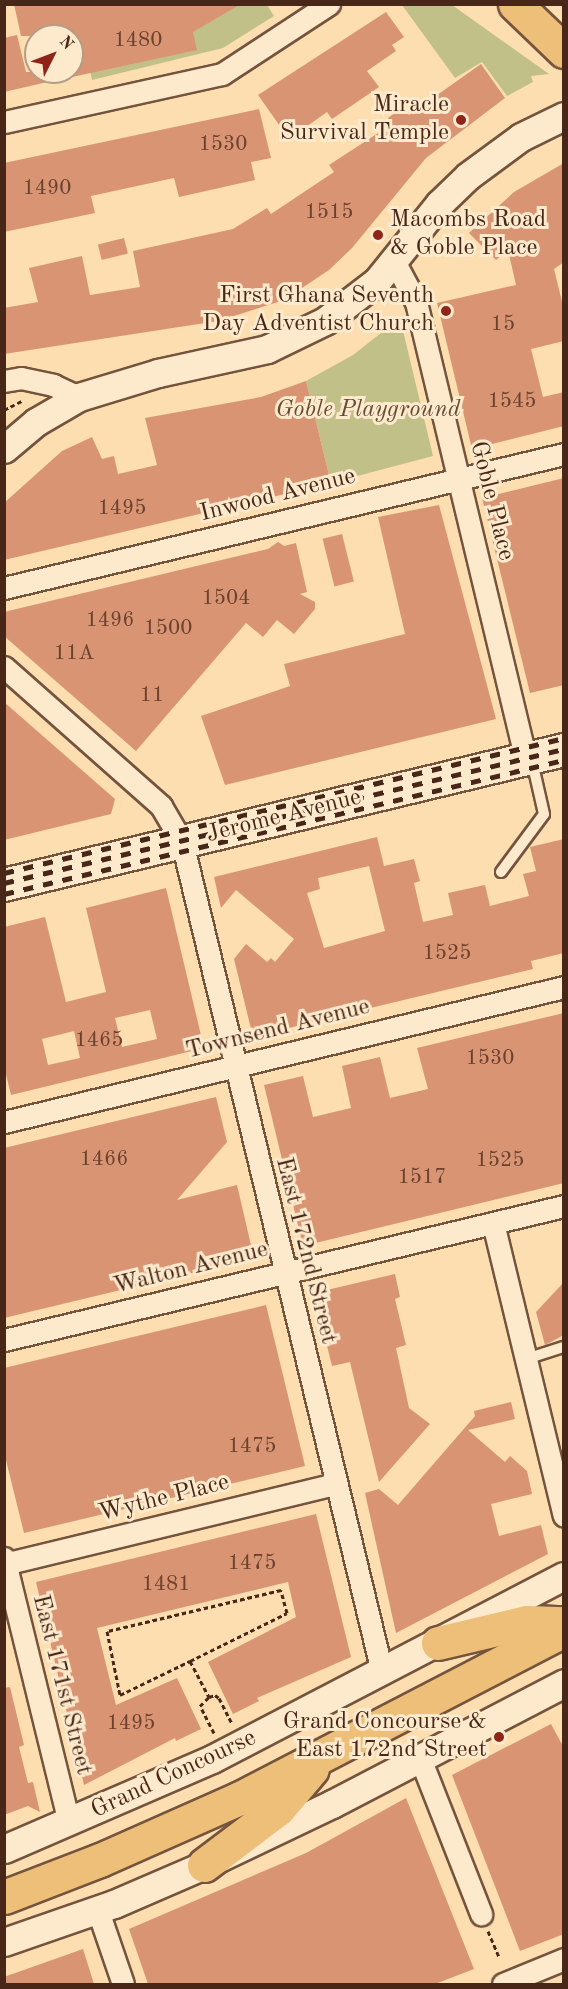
<!DOCTYPE html>
<style>
body{margin:0}
#map{position:relative;width:568px;height:1989px;overflow:hidden;background:#fcdeb1;font-family:"Old Standard TT",serif}
div>[style]{position:absolute}
[style*='--x']{left:calc(var(--x)*1px);top:calc(var(--y)*1px);width:calc(var(--w)*1px);rotate:calc(var(--a)*1deg)}
.green>*{inset:0;background:#c2c089}
.building>*{inset:0;background:#d99474;transform-origin:0 0}
.path>*{height:3px;margin-top:-1.5px;transform-origin:0;background:repeating-linear-gradient(90deg,#482618 0 4.5px,transparent 0 7.5px)}
.roads{filter:drop-shadow(2px 0 #75543e) drop-shadow(-2px 0 #75543e) drop-shadow(0 2px #75543e) drop-shadow(0 -2px #75543e)}
.service>*{height:10px;margin:-5px;padding:0 5px;transform-origin:5px;border-radius:5px;background:#fdeacc}
.minor>*{height:21px;margin:-10.5px;padding:0 10.5px;transform-origin:10.5px;border-radius:10.5px;background:#fdeacc}
.tertiary>*{height:27px;margin:-13.5px;padding:0 13.5px;transform-origin:13.5px;border-radius:13.5px;background:#fdeacc}
.secondary>*{height:32px;margin:-16px;padding:0 16px;transform-origin:16px;border-radius:16px;background:#fdeacc}
.primary>*{height:33px;margin:-16.5px;padding:0 16.5px;transform-origin:16.5px;border-radius:16.5px;background:#eebf78}
.motorway>*{height:33px;margin:-16.5px;padding:0 16.5px;transform-origin:16.5px;border-radius:16.5px;background:#eebf78}
.rail>*{height:4.5px;margin-top:-2.25px;transform-origin:0;background:repeating-linear-gradient(90deg,#482618 0 10px,transparent 0 20px)}
.dots>*{width:16px;height:16px;translate:-50% -50%;box-sizing:border-box;border:3px solid #fdeacc;border-radius:50%}
span{translate:-50% -50%;white-space:nowrap;text-align:center;line-height:1.15;-webkit-text-stroke:6px #fdeacc;paint-order:stroke}
.number-label{font-size:21px;color:#6c422f}
.number-label span{-webkit-text-stroke-width:0}
.poi-label{font-size:24px;color:#482618}
.right{translate:-100% -50%;text-align:right}
.left{translate:0 -50%;text-align:left}
.park-label{font-size:24px;color:#664c34;font-style:italic}
.street-label{font-size:24px;color:#482618}
.frame{position:absolute;inset:0;border:6px solid #482618;pointer-events:none}
.north{position:absolute;left:24px;top:24px;width:60px;height:60px;box-sizing:border-box;background:#fdeacc;border:2px solid #b59c84;border-radius:50%;rotate:48deg;font-size:16px;font-weight:700;line-height:24px;text-align:center;color:#482618}
.north::after{content:'';display:block;margin:auto;width:21px;height:27px;background:#8f2418;clip-path:polygon(50% 0,100% 100%,50% 72%,0 100%)}
</style>
<div id="map">
<div class="green">
<i style="clip-path:polygon(76px 5px,267px 5px,274px 16px,223px 48px,92px 80px)"></i>
<i style="clip-path:polygon(402px 5px,452px 5px,549px 74px,531px 76px,533px 82px,507px 96px,482px 62px,455px 78px)"></i>
<i style="clip-path:polygon(400px 318px,433px 456px,331px 483px,306px 381px,353px 355px)"></i>
</div>
<div class="building">
<i style="clip-path:polygon(14px 4px,241px 4px,193px 32px,197px 50px,72px 77px,72px 36px,21px 36px)"></i>
<i style="clip-path:polygon(386px 12px,404px 37px,392px 45px,396px 51px,367px 71px,379px 87px,332px 119px,327px 112px,289px 139px,258px 95px)"></i>
<i style="clip-path:polygon(17px 35px,26px 72px,64px 72px,65px 78px,4px 92px,4px 38px)"></i>
<i style="clip-path:polygon(481px 64px,505px 98px,426px 158px,352px 248px,329px 270px,284px 300px,218px 321px,4px 354px,4px 308px,38px 302px,29px 268px,82px 256px,90px 295px,140px 287px,133px 251px,233px 229px,267px 208px,271px 214px,334px 172px,329px 165px,392px 124px,388px 118px,403px 107px,409px 115px)"></i>
<i style="clip-path:polygon(259px 109px,271px 158px,251px 162px,255px 180px,179px 197px,174px 178px,91px 196px,95px 213px,4px 232px,4px 163px)"></i>
<i style="clip-path:polygon(564px 163px,564px 262px,554px 269px,564px 310px,564px 341px,531px 349px,543px 397px,564px 392px,564px 426px,472px 449px,437px 303px,516px 285px,508px 250px,496px 260px,469px 233px,514px 192px)"></i>
<i style="left:124px;top:238px;width:16px;height:27px;rotate:76deg"></i>
<i style="clip-path:polygon(306px 381px,331px 483px,4px 560px,4px 503px,62px 451px,92px 437px,102px 459px,114px 456px,118px 474px,157px 465px,145px 418px,261px 397px)"></i>
<i style="clip-path:polygon(564px 478px,564px 685px,530px 693px,482px 498px)"></i>
<i style="clip-path:polygon(439px 505px,496px 719px,225px 785px,201px 716px,290px 686px,284px 664px,405px 634px,378px 517px)"></i>
<i style="left:342px;top:534px;width:49px;height:20px;rotate:76deg"></i>
<i style="clip-path:polygon(278px 542px,284px 546px,296px 543px,307px 592px,300px 594px,315px 602px,315px 609px,294px 634px,277px 620px,263px 637px,246px 623px,136px 751px,4px 636px,4px 612px,268px 549px)"></i>
<i style="clip-path:polygon(4px 702px,115px 799px,111px 814px,4px 840px)"></i>
<i style="clip-path:polygon(evenodd,377px 837px,384px 866px,414px 859px,420px 881px,414px 883px,423px 922px,453px 915px,448px 893px,485px 885px,490px 906px,529px 896px,523px 874px,536px 871px,530px 847px,564px 839px,564px 953px,531px 961px,533px 969px,312px 1022px,299px 1012px,297px 1026px,253px 1037px,234px 959px,246px 944px,267px 962px,271px 958px,275px 962px,294px 939px,236px 890px,221px 908px,214px 877px,377px 837px,369px 866px,385px 931px,324px 948px,307px 893px,320px 889px,318px 878px,369px 866px)"></i>
<i style="clip-path:polygon(evenodd,166px 888px,204px 1048px,11px 1095px,4px 1066px,4px 927px,45px 917px,66px 1002px,106px 992px,86px 908px,166px 888px,150px 1010px,157px 1039px,122px 1047px,115px 1018px,150px 1010px,166px 888px,74px 1031px,80px 1058px,48px 1065px,42px 1039px,74px 1031px)"></i>
<i style="clip-path:polygon(564px 1013px,564px 1183px,303px 1246px,264px 1085px,303px 1076px,313px 1117px,351px 1108px,342px 1066px,380px 1057px,390px 1098px,428px 1089px,417px 1048px)"></i>
<i style="clip-path:polygon(216px 1097px,227px 1142px,177px 1200px,237px 1185px,254px 1258px,4px 1318px,4px 1148px)"></i>
<i style="clip-path:polygon(395px 1274px,400px 1297px,395px 1299px,406px 1345px,396px 1348px,409px 1408px,430px 1424px,379px 1482px,350px 1362px,332px 1366px,314px 1293px)"></i>
<i style="clip-path:polygon(564px 1282px,564px 1335px,545px 1345px,536px 1312px)"></i>
<i style="clip-path:polygon(266px 1305px,305px 1466px,24px 1533px,4px 1452px,4px 1368px)"></i>
<i style="clip-path:polygon(511px 1402px,515px 1419px,468px 1430px,505px 1462px,510px 1456px,527px 1471px,532px 1494px,491px 1504px,499px 1536px,541px 1525px,548px 1554px,396px 1633px,365px 1493px,379px 1489px,398px 1505px,475px 1416px,474px 1411px)"></i>
<i style="clip-path:polygon(316px 1514px,351px 1657px,257px 1698px,259px 1701px,233px 1714px,208px 1662px,296px 1617px,288px 1582px,97px 1628px,116px 1705px,177px 1678px,201px 1729px,176px 1741px,175px 1738px,84px 1785px,36px 1582px)"></i>
<i style="clip-path:polygon(10px 1687px,24px 1745px,19px 1747px,28px 1783px,33px 1782px,40px 1812px,28px 1806px,4px 1815px,4px 1688px)"></i>
<i style="clip-path:polygon(551px 1724px,564px 1748px,564px 1934px,520px 1951px,452px 1775px)"></i>
<i style="clip-path:polygon(406px 1798px,474px 1969px,435px 1984px,148px 1984px,129px 1929px,306px 1853px)"></i>
<i style="clip-path:polygon(83px 1949px,94px 1984px,4px 1984px,4px 1977px)"></i>
</div>
<div class="path">
<i style="--x:4;--y:410;--w:22;--a:-27"></i>
<i style="--x:190;--y:1661;--w:108;--a:-26.3"></i>
<i style="--x:287;--y:1613;--w:24;--a:-105"></i>
<i style="--x:281;--y:1590;--w:179;--a:166.7"></i>
<i style="--x:107;--y:1631;--w:65;--a:78.5"></i>
<i style="--x:120;--y:1695;--w:78;--a:-25.9"></i>
<i style="--x:190;--y:1661;--w:41;--a:62.2"></i>
<i style="--x:214;--y:1733;--w:30;--a:-117"></i>
<i style="--x:200;--y:1706;--w:13;--a:-45"></i>
<i style="--x:209;--y:1697;--w:6;--a:-18"></i>
<i style="--x:215;--y:1695;--w:5;--a:37"></i>
<i style="--x:219;--y:1698;--w:28;--a:63"></i>
<i style="--x:488;--y:1931;--w:28;--a:67"></i>
</div>
<div class="roads">
<div class="service">
<i style="--x:501;--y:872;--w:72;--a:-53.4"></i>
<i style="--x:544;--y:814;--w:54;--a:-102.8"></i>
<i style="--x:526;--y:1359;--w:40;--a:-18"></i>
</div>
<div class="minor">
<i style="--x:4;--y:122;--w:223;--a:-12.4"></i>
<i style="--x:222;--y:74;--w:128;--a:-33.2"></i>
<i style="--x:394;--y:261;--w:47;--a:61.8"></i>
<i style="--x:416;--y:302;--w:470;--a:76.5"></i>
<i style="--x:4;--y:381;--w:17;--a:-10"></i>
<i style="--x:21;--y:378;--w:33;--a:12"></i>
<i style="--x:53;--y:385;--w:29;--a:25"></i>
<i style="--x:4;--y:588;--w:576;--a:-13.46"></i>
<i style="--x:4;--y:667;--w:210;--a:41.5"></i>
<i style="--x:161;--y:806;--w:42;--a:59.7"></i>
<i style="--x:182;--y:842;--w:854;--a:76.45"></i>
<i style="--x:4;--y:1122;--w:576;--a:-13.55"></i>
<i style="--x:493;--y:1223;--w:301;--a:76.4"></i>
<i style="--x:4;--y:1340;--w:576;--a:-13.46"></i>
<i style="--x:4;--y:1558;--w:273;--a:76.2"></i>
<i style="--x:4;--y:1564;--w:341;--a:-13.6"></i>
<i style="--x:420;--y:1758;--w:168;--a:68.6"></i>
<i style="--x:97;--y:1908;--w:80;--a:71.1"></i>
<i style="--x:503;--y:1984;--w:66;--a:-22.3"></i>
</div>
<div class="tertiary">
<i style="--x:4;--y:449;--w:42;--a:-40.2"></i>
<i style="--x:36;--y:422;--w:50;--a:-30.2"></i>
<i style="--x:79;--y:397;--w:83;--a:-16.9"></i>
<i style="--x:158;--y:373;--w:112;--a:-12.4"></i>
<i style="--x:267;--y:349;--w:64;--a:-25.8"></i>
<i style="--x:325;--y:321;--w:66;--a:-37.6"></i>
<i style="--x:377;--y:281;--w:99;--a:-51.2"></i>
<i style="--x:439;--y:204;--w:40;--a:-44"></i>
<i style="--x:468;--y:176;--w:66;--a:-36.3"></i>
<i style="--x:521;--y:137;--w:48;--a:-26"></i>
<i style="--x:4;--y:1849;--w:227;--a:-23.4"></i>
<i style="--x:212;--y:1759;--w:397;--a:-27.5"></i>
<i style="--x:4;--y:1942;--w:116;--a:-19.1"></i>
<i style="--x:114;--y:1904;--w:98;--a:-23.4"></i>
<i style="--x:204;--y:1865;--w:142;--a:-25.5"></i>
<i style="--x:332;--y:1804;--w:262;--a:-27.5"></i>
</div>
<div class="secondary">
<i style="--x:4;--y:885;--w:576;--a:-13.55"></i>
</div>
<div class="primary">
<i style="--x:438;--y:1643;--w:91;--a:-13.3"></i>
<i style="--x:527;--y:1622;--w:37;--a:2"></i>
<i style="--x:204;--y:1865;--w:93;--a:-37.1"></i>
<i style="--x:278;--y:1809;--w:52;--a:-49.6"></i>
<i style="--x:4;--y:1897;--w:103;--a:-21.1"></i>
<i style="--x:100;--y:1860;--w:153;--a:-23.9"></i>
<i style="--x:240;--y:1798;--w:365;--a:-27.4"></i>
</div>
<div class="motorway">
<i style="--x:515;--y:4;--w:68;--a:43.8"></i>
</div>
</div>
<div class="rail">
<i style="--x:4;--y:873;--w:576;--a:-13.55"></i>
<i style="--x:4;--y:883;--w:576;--a:-13.46"></i>
<i style="--x:4;--y:894;--w:576;--a:-13.46"></i>
</div>
<div class="dots">
<i style="left:461px;top:120px;background:#8f2418"></i>
<i style="left:378px;top:235px;background:#8f2418"></i>
<i style="left:446px;top:311px;background:#8f2418"></i>
<i style="left:499px;top:1737px;background:#8f2418"></i>
</div>
<div class="number-label">
<span style="left:138px;top:41px">1480</span>
<span style="left:223px;top:145px">1530</span>
<span style="left:47px;top:189px">1490</span>
<span style="left:329px;top:213px">1515</span>
<span style="left:503px;top:325px">15</span>
<span style="left:512px;top:402px">1545</span>
<span style="left:122px;top:509px">1495</span>
<span style="left:226px;top:599px">1504</span>
<span style="left:110px;top:621px">1496</span>
<span style="left:168px;top:629px">1500</span>
<span style="left:74px;top:654px">11A</span>
<span style="left:152px;top:696px">11</span>
<span style="left:447px;top:954px">1525</span>
<span style="left:99px;top:1041px">1465</span>
<span style="left:490px;top:1059px">1530</span>
<span style="left:104px;top:1160px">1466</span>
<span style="left:500px;top:1161px">1525</span>
<span style="left:422px;top:1178px">1517</span>
<span style="left:252px;top:1447px">1475</span>
<span style="left:252px;top:1564px">1475</span>
<span style="left:166px;top:1585px">1481</span>
<span style="left:131px;top:1724px">1495</span>
</div>
<div class="poi-label">
<span class="right" style="left:449px;top:120px">Miracle<br>Survival Temple</span>
<span class="left" style="left:390px;top:235px">Macombs Road<br>&amp; Goble Place</span>
<span class="right" style="left:434px;top:311px">First Ghana Seventh<br>Day Adventist Church</span>
<span class="right" style="left:487px;top:1737px">Grand Concourse &amp;<br>East 172nd Street</span>
</div>
<div class="park-label">
<span style="left:368px;top:411px">Goble Playground</span>
</div>
<div class="street-label">
<span style="left:278px;top:496px;rotate:-14deg">Inwood Avenue</span>
<span style="left:491px;top:501px;rotate:76deg">Goble Place</span>
<span style="left:284px;top:817px;rotate:-14deg">Jerome Avenue</span>
<span style="left:278px;top:1030px;rotate:-14deg">Townsend Avenue</span>
<span style="left:305px;top:1251px;rotate:76deg">East 172nd Street</span>
<span style="left:191px;top:1269px;rotate:-14deg">Walton Avenue</span>
<span style="left:164px;top:1499px;rotate:-14deg">Wythe Place</span>
<span style="left:61px;top:1685px;rotate:76deg">East 171st Street</span>
<span style="left:174px;top:1775px;rotate:-25deg">Grand Concourse</span>
</div>
<div class="frame"></div>
<div class="north">N</div>
</div>
